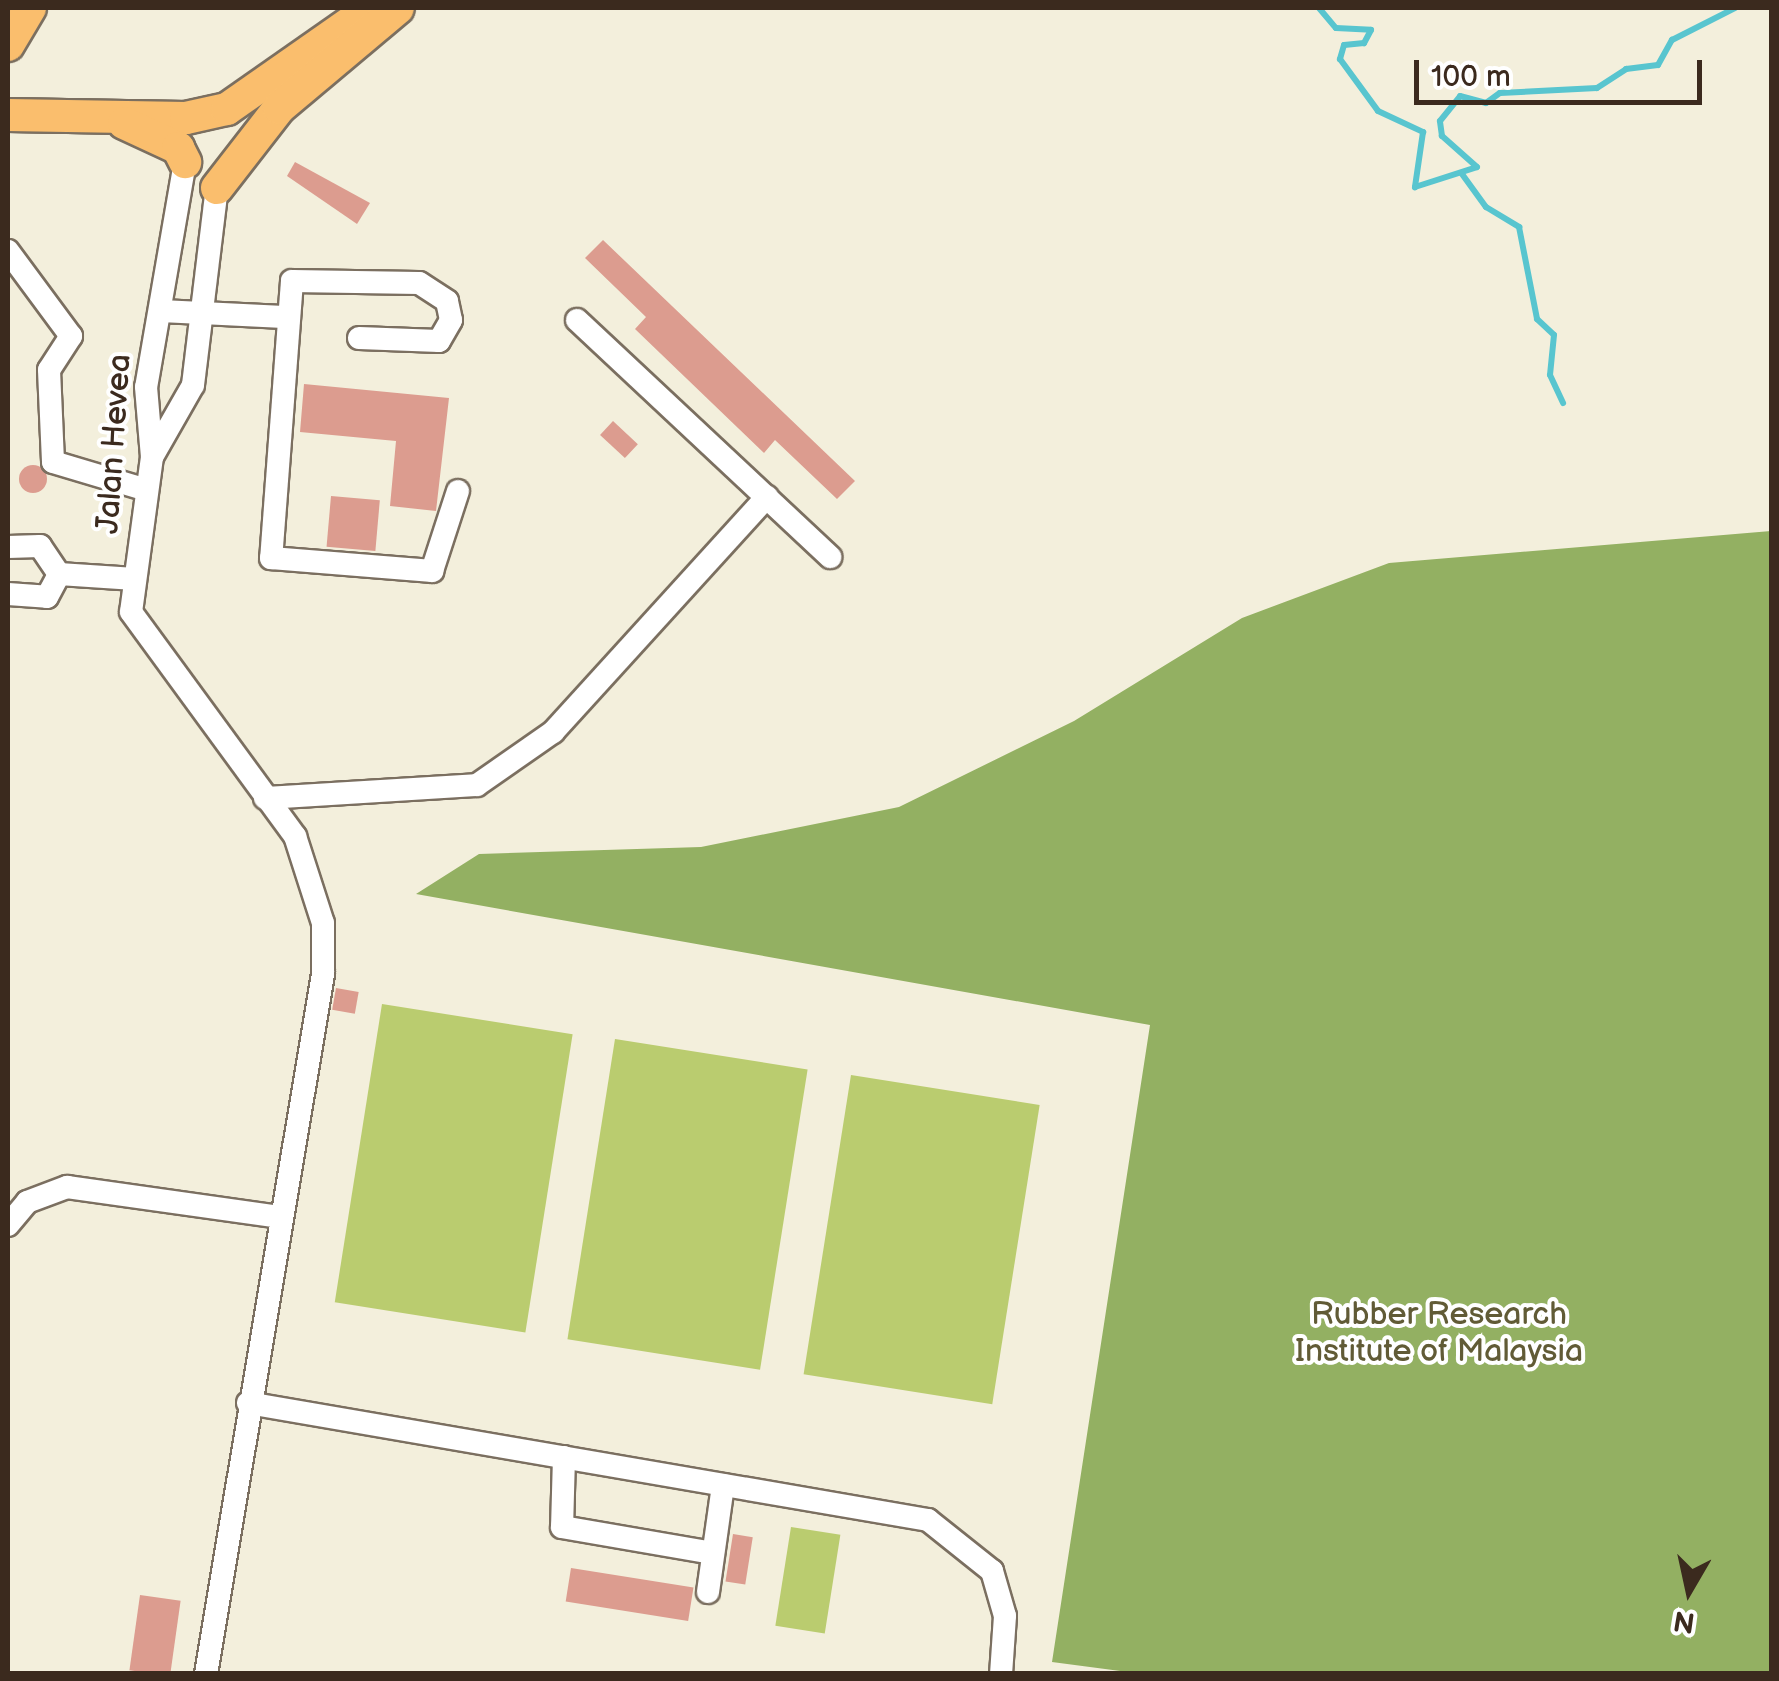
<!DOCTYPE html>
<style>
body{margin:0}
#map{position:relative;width:1779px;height:1681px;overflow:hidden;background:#f3efdc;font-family:"Balsamiq Sans",sans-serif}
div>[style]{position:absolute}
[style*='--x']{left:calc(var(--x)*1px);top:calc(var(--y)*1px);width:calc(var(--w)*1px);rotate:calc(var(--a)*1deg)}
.green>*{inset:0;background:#bacc6f;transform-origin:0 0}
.forest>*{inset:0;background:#93b062}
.stream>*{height:6px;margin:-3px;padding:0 3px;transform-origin:3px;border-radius:3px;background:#58c5cf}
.building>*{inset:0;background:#dc9c8f;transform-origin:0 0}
.round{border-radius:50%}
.roads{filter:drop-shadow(2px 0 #7b6f60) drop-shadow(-2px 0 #7b6f60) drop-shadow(0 2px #7b6f60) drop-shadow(0 -2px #7b6f60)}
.minor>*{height:22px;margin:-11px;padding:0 11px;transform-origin:11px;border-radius:11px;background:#fff}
.highway>*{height:32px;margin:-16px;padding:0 16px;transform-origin:16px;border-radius:16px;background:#fabe6d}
span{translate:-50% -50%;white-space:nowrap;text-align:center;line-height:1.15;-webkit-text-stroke:8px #fff;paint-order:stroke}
.street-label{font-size:32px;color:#3b2a1e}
.park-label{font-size:32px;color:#615b36}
.frame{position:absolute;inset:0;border:10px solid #3b2a1e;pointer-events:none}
.north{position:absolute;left:1639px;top:1541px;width:100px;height:100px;-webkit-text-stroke:8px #fff;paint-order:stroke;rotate:189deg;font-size:28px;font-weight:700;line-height:40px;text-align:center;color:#3b2a1e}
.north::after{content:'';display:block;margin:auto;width:35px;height:45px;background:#3b2a1e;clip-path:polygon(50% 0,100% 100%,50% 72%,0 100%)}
.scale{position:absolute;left:1414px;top:60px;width:288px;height:45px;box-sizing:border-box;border:5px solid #3b2a1e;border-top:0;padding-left:12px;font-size:30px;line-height:35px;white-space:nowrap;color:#3b2a1e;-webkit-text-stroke:8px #fff;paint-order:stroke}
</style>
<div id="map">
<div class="green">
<i style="left:382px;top:1004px;width:193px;height:302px;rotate:9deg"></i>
<i style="left:615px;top:1039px;width:195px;height:304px;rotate:9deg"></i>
<i style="left:851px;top:1075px;width:191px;height:303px;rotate:9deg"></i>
<i style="left:791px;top:1527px;width:50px;height:100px;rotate:9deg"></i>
</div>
<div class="forest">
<i style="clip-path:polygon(1771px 531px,1771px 1673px,1143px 1674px,1052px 1662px,1150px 1025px,416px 894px,479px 854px,701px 847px,899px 807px,1074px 721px,1242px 618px,1389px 563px)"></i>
</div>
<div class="stream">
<i style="--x:1319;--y:8;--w:26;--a:50"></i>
<i style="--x:1336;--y:28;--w:35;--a:3"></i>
<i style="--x:1371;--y:30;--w:15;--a:118"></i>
<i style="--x:1364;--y:43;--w:20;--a:174"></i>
<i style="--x:1344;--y:45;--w:15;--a:106"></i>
<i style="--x:1340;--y:59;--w:64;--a:53.8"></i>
<i style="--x:1378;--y:111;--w:50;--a:25"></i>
<i style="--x:1423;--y:132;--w:56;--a:98.3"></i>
<i style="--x:1415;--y:187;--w:65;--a:-17.9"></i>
<i style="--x:1477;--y:167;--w:47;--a:-138.5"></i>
<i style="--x:1442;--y:136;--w:15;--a:-98"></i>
<i style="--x:1440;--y:121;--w:32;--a:-51"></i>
<i style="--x:1460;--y:96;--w:27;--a:15"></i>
<i style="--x:1486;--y:103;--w:17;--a:-36"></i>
<i style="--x:1500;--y:93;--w:97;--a:-3"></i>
<i style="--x:1597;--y:88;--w:35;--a:-33"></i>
<i style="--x:1626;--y:69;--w:32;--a:-7"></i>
<i style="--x:1658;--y:65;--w:29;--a:-61"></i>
<i style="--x:1672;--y:40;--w:71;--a:-26.9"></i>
<i style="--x:1462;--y:174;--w:41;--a:54"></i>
<i style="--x:1486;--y:207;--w:39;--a:31"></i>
<i style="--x:1519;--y:227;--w:94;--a:78.9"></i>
<i style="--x:1537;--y:319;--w:23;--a:43"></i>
<i style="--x:1554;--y:335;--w:40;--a:95.7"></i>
<i style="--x:1550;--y:375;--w:31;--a:65"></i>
</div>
<div class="building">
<i style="clip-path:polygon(295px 162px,370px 203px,357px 224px,287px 176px)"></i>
<i style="clip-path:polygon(603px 240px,855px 481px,837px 499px,775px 440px,764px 453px,635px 329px,646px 317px,585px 258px)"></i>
<i style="clip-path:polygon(304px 384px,449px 398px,436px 511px,390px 506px,396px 441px,300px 432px)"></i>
<i style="left:613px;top:421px;width:34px;height:19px;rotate:43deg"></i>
<i class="round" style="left:19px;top:465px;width:28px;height:28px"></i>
<i style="left:331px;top:496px;width:49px;height:51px;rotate:5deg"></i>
<i style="left:336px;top:988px;width:23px;height:22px;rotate:10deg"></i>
<i style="left:733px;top:1534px;width:20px;height:48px;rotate:9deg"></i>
<i style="left:571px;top:1568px;width:124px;height:34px;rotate:9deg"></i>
<i style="left:140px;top:1595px;width:41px;height:76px;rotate:8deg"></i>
</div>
<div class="roads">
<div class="minor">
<i style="--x:185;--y:162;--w:228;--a:99.8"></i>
<i style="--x:146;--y:387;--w:70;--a:85.1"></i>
<i style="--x:152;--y:457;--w:156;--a:97.7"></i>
<i style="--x:131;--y:612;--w:278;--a:53.8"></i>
<i style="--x:295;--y:836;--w:91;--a:72.2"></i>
<i style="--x:323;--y:923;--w:51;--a:90"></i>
<i style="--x:323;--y:974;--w:710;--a:99.49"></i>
<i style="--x:8;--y:251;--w:106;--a:53.5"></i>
<i style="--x:71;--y:336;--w:40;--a:122.9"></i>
<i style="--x:49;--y:370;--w:92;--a:87.5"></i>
<i style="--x:53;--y:462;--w:98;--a:16.6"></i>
<i style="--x:161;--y:311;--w:123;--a:2.8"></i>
<i style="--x:577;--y:320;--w:347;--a:43.1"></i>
<i style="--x:359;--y:338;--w:80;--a:2.1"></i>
<i style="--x:439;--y:341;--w:24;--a:-60"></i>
<i style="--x:451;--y:320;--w:19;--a:-102"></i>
<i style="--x:447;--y:301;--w:33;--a:-147"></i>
<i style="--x:419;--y:283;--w:127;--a:-179.1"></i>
<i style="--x:292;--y:281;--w:278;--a:94.3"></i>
<i style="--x:271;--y:558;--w:162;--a:4.6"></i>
<i style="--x:432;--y:571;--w:84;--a:-72"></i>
<i style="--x:152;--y:457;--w:83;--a:-60.3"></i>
<i style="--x:193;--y:385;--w:198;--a:-83.1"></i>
<i style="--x:8;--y:547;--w:32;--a:-2"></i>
<i style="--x:40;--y:546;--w:34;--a:56"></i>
<i style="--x:59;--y:574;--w:76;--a:3.8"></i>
<i style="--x:8;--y:594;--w:39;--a:4"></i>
<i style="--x:47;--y:597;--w:26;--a:-62"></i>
<i style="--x:265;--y:798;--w:212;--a:-3.5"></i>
<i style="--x:477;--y:785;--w:93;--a:-34.9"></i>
<i style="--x:553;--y:732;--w:318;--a:-47.7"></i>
<i style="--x:8;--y:1225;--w:30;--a:-50"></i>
<i style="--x:27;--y:1202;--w:43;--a:-20.6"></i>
<i style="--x:67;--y:1187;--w:216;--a:8"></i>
<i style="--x:248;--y:1403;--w:690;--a:9.76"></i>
<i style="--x:928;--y:1520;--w:82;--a:38.6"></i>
<i style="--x:992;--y:1571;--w:47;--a:73.9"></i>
<i style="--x:1005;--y:1616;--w:58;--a:93.9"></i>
<i style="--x:564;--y:1457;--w:70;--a:91.6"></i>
<i style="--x:562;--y:1527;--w:153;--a:9.8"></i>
<i style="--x:708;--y:1592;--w:108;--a:-82"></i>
</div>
<div class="highway">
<i style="--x:8;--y:45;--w:43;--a:-59.3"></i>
<i style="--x:8;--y:115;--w:178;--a:1"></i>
<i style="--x:186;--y:118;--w:42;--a:-12.4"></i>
<i style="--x:227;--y:109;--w:176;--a:-35"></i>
<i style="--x:124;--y:123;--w:60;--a:24.8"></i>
<i style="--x:178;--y:148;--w:16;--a:63"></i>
<i style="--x:217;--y:188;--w:101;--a:-52.2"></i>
<i style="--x:279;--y:108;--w:155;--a:-40"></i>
</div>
</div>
<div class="street-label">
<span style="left:115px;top:444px;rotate:-86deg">Jalan Hevea</span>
</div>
<div class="park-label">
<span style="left:1439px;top:1334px">Rubber Research<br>Institute of Malaysia</span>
</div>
<div class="frame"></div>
<div class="north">N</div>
<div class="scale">100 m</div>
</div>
